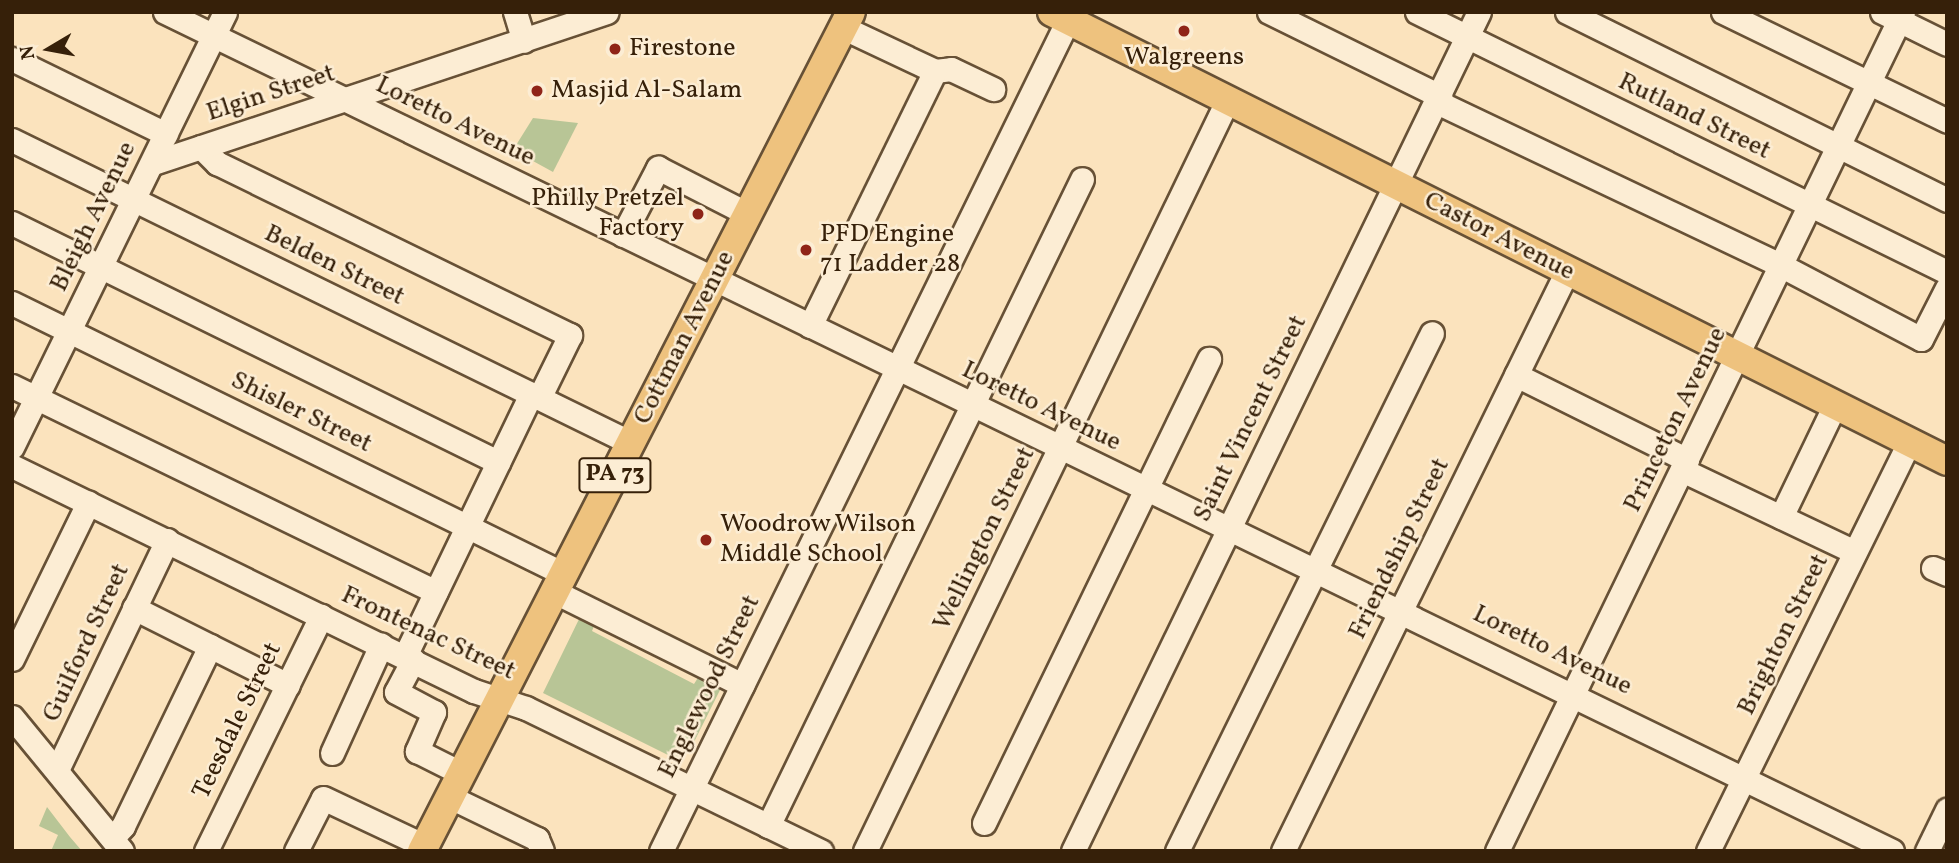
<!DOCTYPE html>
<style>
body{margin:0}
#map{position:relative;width:1959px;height:863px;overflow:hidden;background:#fbe3bd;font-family:Vollkorn,serif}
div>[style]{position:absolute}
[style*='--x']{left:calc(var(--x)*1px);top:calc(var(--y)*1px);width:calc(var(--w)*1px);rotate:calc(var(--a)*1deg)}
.green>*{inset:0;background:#b8c596}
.roads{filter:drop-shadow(2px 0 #675136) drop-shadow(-2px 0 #675136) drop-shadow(0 2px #675136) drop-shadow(0 -2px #675136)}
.minor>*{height:23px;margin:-11.5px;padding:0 11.5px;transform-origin:11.5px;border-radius:11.5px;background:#fcedd4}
.major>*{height:28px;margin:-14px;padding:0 14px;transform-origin:14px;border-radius:14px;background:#eec27e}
.dots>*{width:19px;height:19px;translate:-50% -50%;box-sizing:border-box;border:4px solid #fcedd4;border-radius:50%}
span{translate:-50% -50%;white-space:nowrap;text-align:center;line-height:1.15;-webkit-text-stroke:5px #fcedd4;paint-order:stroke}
.shield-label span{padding:2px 5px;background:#fcedd4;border:2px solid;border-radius:5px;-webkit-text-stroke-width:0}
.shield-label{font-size:24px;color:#362009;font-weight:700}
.poi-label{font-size:26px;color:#362009}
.left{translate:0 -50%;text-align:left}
.right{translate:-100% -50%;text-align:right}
.street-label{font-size:26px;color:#362009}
.frame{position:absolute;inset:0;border:14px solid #362009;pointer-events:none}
.north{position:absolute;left:14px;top:14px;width:70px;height:70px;-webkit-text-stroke:5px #fcedd4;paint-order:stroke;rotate:260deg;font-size:19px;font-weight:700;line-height:28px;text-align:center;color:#362009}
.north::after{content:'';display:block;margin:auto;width:24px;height:32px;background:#362009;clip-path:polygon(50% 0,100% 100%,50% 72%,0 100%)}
</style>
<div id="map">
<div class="green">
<i style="clip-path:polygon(533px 118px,578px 123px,553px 172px,513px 150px)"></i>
<i style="clip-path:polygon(582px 613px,596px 621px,592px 631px,694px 684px,701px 673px,722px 686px,689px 752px,674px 758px,543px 693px)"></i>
<i style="clip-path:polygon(47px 807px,70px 837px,82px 851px,51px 851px,58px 835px,39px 826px)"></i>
</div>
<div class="roads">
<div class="minor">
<i style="--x:165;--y:12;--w:1920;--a:25.91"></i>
<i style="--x:515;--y:12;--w:30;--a:73"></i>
<i style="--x:1269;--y:12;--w:191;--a:26.2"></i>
<i style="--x:1417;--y:12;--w:590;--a:26.13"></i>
<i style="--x:1567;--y:12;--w:424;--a:26.3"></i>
<i style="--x:1723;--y:12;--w:249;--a:25.9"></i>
<i style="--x:1882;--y:12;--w:72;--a:26.2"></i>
<i style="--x:12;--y:59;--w:171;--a:26"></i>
<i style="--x:935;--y:71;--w:16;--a:-7"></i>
<i style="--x:951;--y:69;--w:47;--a:25.5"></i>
<i style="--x:1437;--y:102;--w:382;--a:25.4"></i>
<i style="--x:1782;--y:266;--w:157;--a:27.7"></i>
<i style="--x:1921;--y:339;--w:57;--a:-63"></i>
<i style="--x:12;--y:140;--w:689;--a:26.08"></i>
<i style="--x:201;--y:147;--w:23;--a:45"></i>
<i style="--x:217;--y:163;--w:393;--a:26"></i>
<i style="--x:570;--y:335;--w:70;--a:116.2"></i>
<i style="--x:153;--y:163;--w:478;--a:-18.4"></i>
<i style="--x:12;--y:223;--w:542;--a:26.19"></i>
<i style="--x:623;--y:235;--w:76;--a:-62.4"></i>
<i style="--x:658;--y:168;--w:101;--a:27.1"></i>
<i style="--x:12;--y:303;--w:615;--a:26.15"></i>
<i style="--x:810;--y:326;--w:284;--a:-63.9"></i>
<i style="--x:935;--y:71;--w:101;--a:-154.7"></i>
<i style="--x:1516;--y:375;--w:191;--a:26.4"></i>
<i style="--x:12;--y:386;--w:471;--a:25.9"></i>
<i style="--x:12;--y:447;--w:484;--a:-63.9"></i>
<i style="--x:12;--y:466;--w:514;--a:25.97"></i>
<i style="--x:474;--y:691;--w:55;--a:18.1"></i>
<i style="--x:526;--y:708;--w:328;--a:25.9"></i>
<i style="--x:1682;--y:470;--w:191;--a:25.4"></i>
<i style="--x:1781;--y:517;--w:124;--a:-64.3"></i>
<i style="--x:1933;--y:568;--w:15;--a:23"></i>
<i style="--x:555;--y:592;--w:209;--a:26.4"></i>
<i style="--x:134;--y:608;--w:172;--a:26.6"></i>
<i style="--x:405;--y:656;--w:291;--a:-64.3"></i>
<i style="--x:12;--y:659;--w:174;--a:-64"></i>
<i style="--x:413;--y:660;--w:36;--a:118"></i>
<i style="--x:396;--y:692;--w:43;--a:27.8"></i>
<i style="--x:434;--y:712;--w:43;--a:113.6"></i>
<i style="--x:417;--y:751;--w:49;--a:26.6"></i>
<i style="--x:12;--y:717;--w:173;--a:50.6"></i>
<i style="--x:332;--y:753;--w:119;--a:-65.6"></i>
<i style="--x:57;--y:770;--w:255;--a:-64.4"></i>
<i style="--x:450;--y:797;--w:97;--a:25.8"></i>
<i style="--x:537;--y:839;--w:13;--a:67"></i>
<i style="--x:984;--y:823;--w:516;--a:-64.13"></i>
<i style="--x:768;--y:826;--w:719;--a:-64.11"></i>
<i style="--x:112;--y:838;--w:16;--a:-47"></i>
<i style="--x:123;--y:826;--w:200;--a:-64.2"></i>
<i style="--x:206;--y:851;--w:262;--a:-63.9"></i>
<i style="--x:296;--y:851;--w:59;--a:-63"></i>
<i style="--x:323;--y:798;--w:113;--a:25.2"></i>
<i style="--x:661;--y:851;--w:925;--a:-63.91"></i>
<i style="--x:865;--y:851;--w:835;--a:-64.23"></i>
<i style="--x:1073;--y:851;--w:932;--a:-64.18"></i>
<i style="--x:1177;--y:851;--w:577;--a:-63.79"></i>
<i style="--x:1283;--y:851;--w:646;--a:-63.91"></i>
<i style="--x:1497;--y:851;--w:932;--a:-64.18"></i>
<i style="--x:1708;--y:851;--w:455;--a:-63.8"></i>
<i style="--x:1927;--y:851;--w:46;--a:-64"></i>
</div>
<div class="major">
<i style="--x:1052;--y:12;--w:1001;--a:26.64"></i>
<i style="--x:422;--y:851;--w:942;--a:-62.92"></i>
</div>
</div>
<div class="dots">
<i style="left:1184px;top:31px;background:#8f2418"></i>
<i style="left:615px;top:49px;background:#8f2418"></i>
<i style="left:537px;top:91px;background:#8f2418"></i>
<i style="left:698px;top:214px;background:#8f2418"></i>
<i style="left:806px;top:250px;background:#8f2418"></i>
<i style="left:706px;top:540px;background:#8f2418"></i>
</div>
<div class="shield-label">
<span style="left:615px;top:475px">PA 73</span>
</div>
<div class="poi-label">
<span class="left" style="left:629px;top:49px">Firestone</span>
<span style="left:1184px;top:58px">Walgreens</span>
<span class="left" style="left:551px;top:91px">Masjid Al-Salam</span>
<span class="right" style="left:684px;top:214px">Philly Pretzel<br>Factory</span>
<span class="left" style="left:820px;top:250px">PFD Engine<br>71 Ladder 28</span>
<span class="left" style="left:720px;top:540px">Woodrow Wilson<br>Middle School</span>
</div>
<div class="street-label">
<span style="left:271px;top:94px;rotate:-18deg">Elgin Street</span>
<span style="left:1694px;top:117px;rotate:26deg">Rutland Street</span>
<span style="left:455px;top:122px;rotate:26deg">Loretto Avenue</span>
<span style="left:94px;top:217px;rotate:-64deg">Bleigh Avenue</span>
<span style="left:1499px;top:237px;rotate:27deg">Castor Avenue</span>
<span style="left:334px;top:266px;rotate:26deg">Belden Street</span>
<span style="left:685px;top:338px;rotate:-63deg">Cottman Avenue</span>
<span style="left:1041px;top:407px;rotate:26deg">Loretto Avenue</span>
<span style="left:301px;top:413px;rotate:26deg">Shisler Street</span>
<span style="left:1251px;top:419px;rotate:-64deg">Saint Vincent Street</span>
<span style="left:1676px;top:420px;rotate:-64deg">Princeton Avenue</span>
<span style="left:985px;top:539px;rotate:-64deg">Wellington Street</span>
<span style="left:1400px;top:549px;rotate:-64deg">Friendship Street</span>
<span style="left:428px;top:634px;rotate:25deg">Frontenac Street</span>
<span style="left:1784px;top:635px;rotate:-64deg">Brighton Street</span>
<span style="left:87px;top:643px;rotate:-65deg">Guilford Street</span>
<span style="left:1552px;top:651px;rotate:26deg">Loretto Avenue</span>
<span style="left:710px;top:687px;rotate:-64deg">Englewood Street</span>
<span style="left:238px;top:721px;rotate:-64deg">Teesdale Street</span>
</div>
<div class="frame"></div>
<div class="north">N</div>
</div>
